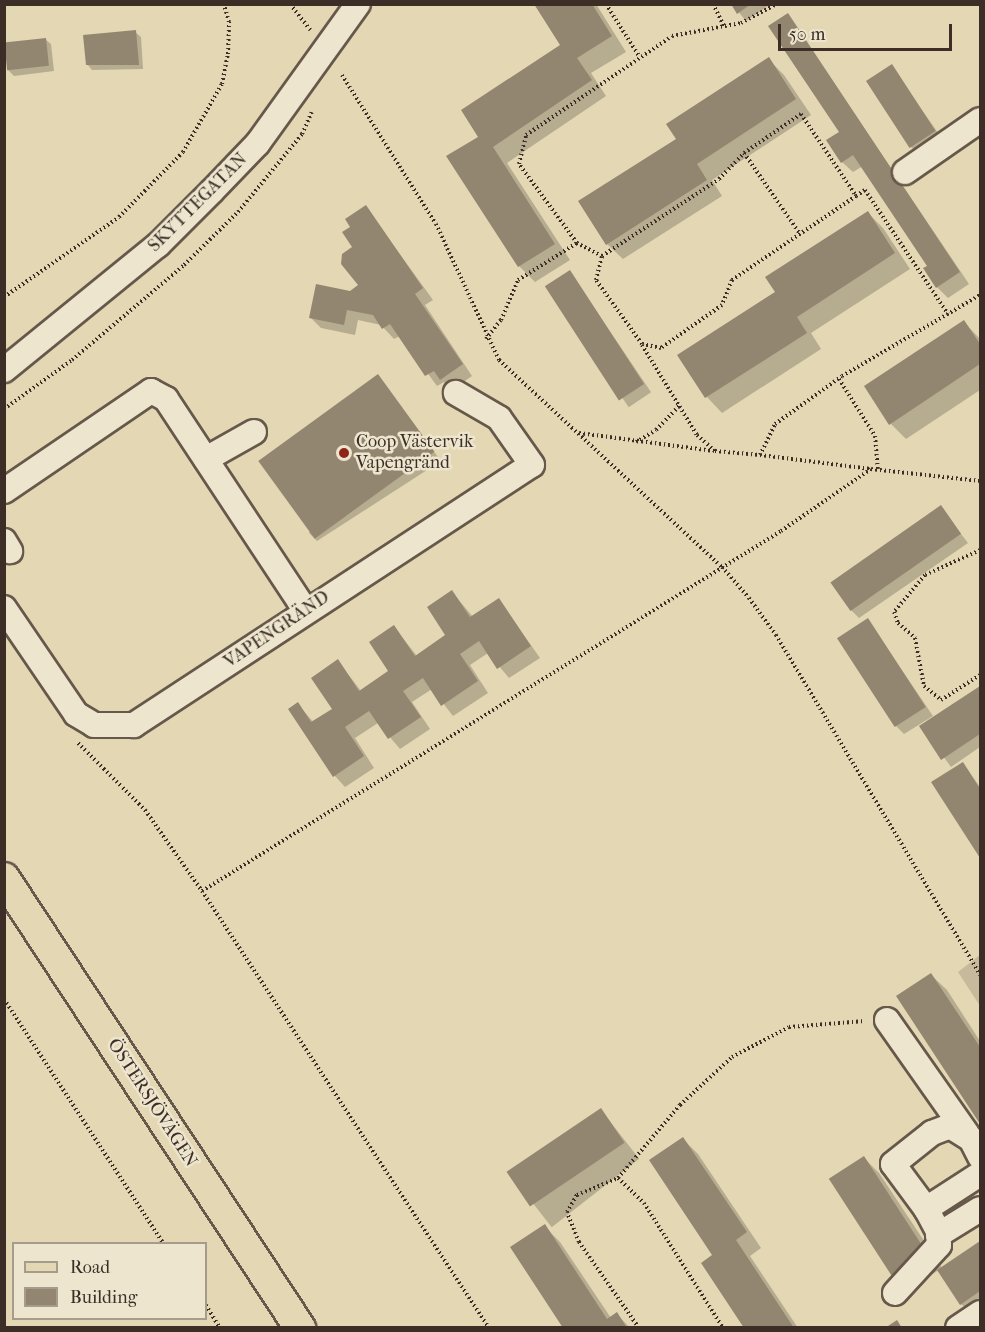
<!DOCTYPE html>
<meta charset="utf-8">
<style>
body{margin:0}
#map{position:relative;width:985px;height:1332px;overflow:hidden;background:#e4d7b4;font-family:"IM FELL French Canon",serif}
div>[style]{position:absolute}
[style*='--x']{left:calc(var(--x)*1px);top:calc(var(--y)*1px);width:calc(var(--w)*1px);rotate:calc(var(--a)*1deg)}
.green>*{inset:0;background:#c7ba9c}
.shadow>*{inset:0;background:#0003;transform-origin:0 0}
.building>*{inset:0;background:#938670;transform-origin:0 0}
.path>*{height:4px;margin-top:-2px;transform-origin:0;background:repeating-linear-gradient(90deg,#3c2e27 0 1.5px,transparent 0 4.5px)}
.roads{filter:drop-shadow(2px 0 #66584a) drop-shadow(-2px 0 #66584a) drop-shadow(0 2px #66584a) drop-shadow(0 -2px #66584a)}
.minor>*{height:24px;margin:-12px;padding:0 12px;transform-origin:12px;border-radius:12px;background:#ede5ce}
.major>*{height:30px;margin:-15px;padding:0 15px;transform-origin:15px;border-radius:15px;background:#e4d7b4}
.dots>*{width:16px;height:16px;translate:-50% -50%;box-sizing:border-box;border:3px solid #ede5ce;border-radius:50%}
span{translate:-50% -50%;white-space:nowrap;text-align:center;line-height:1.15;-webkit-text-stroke:5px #ede5ce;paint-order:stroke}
.street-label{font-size:18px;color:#3c2e27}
.poi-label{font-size:18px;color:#3c2e27}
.left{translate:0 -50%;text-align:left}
.frame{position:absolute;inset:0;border:6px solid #3c2e27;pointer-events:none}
.legend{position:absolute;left:12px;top:1242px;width:195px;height:78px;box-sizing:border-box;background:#ede5ce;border:2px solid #a69c8b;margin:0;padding:8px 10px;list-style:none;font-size:18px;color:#3c2e27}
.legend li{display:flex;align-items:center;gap:12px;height:30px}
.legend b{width:30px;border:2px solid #a69c8b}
.scale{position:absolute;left:778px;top:24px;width:174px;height:27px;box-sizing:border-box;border:3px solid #3c2e27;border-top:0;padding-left:8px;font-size:18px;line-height:21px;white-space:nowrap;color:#3c2e27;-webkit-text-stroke:4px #ede5ce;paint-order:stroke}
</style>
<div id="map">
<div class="green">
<i style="clip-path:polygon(980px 955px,980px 1006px,958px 972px)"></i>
</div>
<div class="shadow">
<i style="clip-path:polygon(536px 4px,596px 4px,626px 52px,591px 73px,606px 96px,507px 163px,570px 260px,535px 282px,519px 266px,448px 157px,480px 137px,562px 45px)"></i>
<i style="clip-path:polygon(732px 4px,771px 4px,746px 21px)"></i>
<i style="clip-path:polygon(788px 15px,969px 284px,948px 298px,937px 287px,929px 266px,863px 166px,853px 172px,842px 162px,841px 133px)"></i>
<i style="clip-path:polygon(135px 32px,141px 37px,143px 69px,92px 70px,87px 64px)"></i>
<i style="clip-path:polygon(45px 39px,51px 44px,54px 71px,14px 76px,8px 70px)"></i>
<i style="clip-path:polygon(768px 59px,784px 75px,811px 115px,712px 180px,722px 196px,623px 259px,607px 244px,678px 139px)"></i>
<i style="clip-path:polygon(891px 66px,943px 140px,920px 155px,911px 147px)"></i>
<i style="clip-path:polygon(366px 207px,433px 300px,425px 305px,472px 376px,452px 390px,444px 382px,437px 386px,400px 336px,394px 339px,381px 325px,358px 320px,355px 335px,321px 328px,310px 317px,360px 286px,352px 227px)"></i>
<i style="clip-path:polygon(868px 213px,883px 228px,910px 269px,811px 333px,821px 349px,722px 413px,707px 397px,679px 355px,777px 292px)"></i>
<i style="left:570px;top:272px;width:145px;height:27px;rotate:56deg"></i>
<i style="clip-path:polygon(964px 322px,980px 339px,980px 390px,906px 439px,891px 424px)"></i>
<i style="clip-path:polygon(377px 376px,441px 461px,317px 541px,309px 533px)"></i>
<i style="clip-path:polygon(940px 507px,968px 543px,859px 618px,851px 610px)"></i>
<i style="clip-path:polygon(452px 592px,473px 617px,499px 600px,540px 658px,509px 678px,488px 653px,470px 665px,488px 693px,453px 716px,432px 689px,412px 702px,430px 729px,400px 749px,378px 723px,355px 738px,374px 768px,345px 787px,335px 776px,298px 704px,314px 723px,334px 710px,338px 661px,361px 691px,390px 672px,394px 627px,417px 656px,447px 636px)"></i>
<i style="clip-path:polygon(868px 620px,933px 716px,904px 734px,896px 726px)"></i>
<i style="clip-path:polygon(980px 688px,980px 747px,951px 767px,922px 727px)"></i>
<i style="clip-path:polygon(963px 763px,980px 787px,980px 855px,933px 783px)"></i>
<i style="clip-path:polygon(931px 975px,947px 990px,980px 1041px,980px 1121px,898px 996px)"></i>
<i style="left:601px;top:1110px;width:62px;height:111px;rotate:52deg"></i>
<i style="clip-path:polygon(683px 1139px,698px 1154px,761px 1248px,750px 1256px,798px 1328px,746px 1328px,715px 1256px)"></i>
<i style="clip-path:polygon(864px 1158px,879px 1173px,942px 1268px,980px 1243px,980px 1317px,977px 1319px,961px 1304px,939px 1270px,908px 1289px,893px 1274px)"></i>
<i style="clip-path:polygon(544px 1226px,560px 1242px,611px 1318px,617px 1314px,630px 1328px,565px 1328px)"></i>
</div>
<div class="building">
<i style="clip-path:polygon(534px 4px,592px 4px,612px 36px,577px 58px,592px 80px,493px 147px,555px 244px,518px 267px,446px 156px,478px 137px,461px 110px,560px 45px)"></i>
<i style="clip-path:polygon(731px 4px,751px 4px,737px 14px)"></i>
<i style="clip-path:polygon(788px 13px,960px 272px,936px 288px,923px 268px,927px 266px,853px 155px,841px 163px,826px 140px,839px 132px,768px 26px)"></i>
<i style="clip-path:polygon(136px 30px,139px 65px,86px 65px,83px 35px)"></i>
<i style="left:46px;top:38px;width:28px;height:42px;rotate:84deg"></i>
<i style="clip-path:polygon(769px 57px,796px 99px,697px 164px,707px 180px,606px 245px,578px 201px,676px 139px,666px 124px)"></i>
<i style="left:892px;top:64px;width:80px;height:31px;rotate:57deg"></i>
<i style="clip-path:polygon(366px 205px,423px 288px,415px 294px,463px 364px,440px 380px,434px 371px,425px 376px,390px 324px,382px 329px,373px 315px,347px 310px,344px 325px,309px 318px,316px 284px,350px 291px,358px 285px,341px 264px,342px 254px,352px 247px,342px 232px,350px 227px,345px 219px)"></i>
<i style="clip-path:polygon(868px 211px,895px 253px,797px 317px,807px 333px,705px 398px,677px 355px,775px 292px,765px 277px)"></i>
<i style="left:570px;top:270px;width:136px;height:30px;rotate:57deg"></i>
<i style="clip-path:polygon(964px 320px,980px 344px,980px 364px,889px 425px,864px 386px)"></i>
<i style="left:378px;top:374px;width:96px;height:148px;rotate:54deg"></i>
<i style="left:941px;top:505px;width:35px;height:135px;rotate:55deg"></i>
<i style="clip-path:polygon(452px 590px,470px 617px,499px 598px,531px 646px,497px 669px,479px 641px,460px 654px,478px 681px,441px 706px,423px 678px,403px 691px,421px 717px,388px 739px,369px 711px,345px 727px,364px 756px,333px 777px,288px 709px,298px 702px,311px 722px,332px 709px,311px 678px,338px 659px,359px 691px,388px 671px,369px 642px,394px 625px,415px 656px,445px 635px,427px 607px)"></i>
<i style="left:868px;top:618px;width:106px;height:37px;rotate:57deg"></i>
<i style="clip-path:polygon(980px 686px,980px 734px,941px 760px,919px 726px)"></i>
<i style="clip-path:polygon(963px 762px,980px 789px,980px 858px,931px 782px)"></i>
<i style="clip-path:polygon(931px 973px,980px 1047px,980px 1124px,896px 996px)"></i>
<i style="left:601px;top:1108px;width:42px;height:114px;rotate:56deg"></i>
<i style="clip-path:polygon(683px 1137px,747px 1232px,736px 1240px,794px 1328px,744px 1328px,701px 1263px,712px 1255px,649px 1160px)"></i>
<i style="left:864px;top:1156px;width:115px;height:42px;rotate:57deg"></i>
<i style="clip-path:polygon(545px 1224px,607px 1319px,617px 1312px,627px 1328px,563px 1328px,510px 1247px)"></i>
<i style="clip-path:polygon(980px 1241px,980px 1291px,960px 1305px,937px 1270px)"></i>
<i style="clip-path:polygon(897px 1320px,902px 1328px,885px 1328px)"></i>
</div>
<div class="path">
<i style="--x:290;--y:4;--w:33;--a:52"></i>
<i style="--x:606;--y:4;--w:62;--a:57.6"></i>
<i style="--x:713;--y:4;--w:25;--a:64"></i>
<i style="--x:342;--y:75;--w:176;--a:57.8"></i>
<i style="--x:436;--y:224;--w:150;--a:65.1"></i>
<i style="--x:499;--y:360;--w:304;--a:42.9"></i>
<i style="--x:722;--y:567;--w:41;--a:48.9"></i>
<i style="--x:749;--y:598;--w:46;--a:53.9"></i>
<i style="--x:776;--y:635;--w:397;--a:59"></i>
<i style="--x:801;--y:114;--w:99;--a:56.1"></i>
<i style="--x:856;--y:196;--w:150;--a:145.9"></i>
<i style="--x:732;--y:280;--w:27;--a:112"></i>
<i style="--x:722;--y:305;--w:75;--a:144.8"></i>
<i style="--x:661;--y:348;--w:19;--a:-168"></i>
<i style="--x:642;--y:344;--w:79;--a:-125.7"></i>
<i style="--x:596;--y:280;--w:25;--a:-76"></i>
<i style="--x:602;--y:256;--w:140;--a:-33.3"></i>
<i style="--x:719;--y:179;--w:36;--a:-46"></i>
<i style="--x:744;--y:153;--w:69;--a:-34.4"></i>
<i style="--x:744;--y:153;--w:98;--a:55.3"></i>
<i style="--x:856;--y:196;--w:11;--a:-34"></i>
<i style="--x:865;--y:190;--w:149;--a:56.2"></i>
<i style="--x:602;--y:256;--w:28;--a:-153"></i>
<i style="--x:577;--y:243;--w:98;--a:-126.3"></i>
<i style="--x:519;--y:164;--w:30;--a:-76"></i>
<i style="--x:526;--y:135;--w:176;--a:-34.1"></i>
<i style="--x:672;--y:36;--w:70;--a:-10.7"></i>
<i style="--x:741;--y:23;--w:40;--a:-28"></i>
<i style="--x:4;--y:297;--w:140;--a:-34.8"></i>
<i style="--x:119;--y:217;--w:91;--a:-45.4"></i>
<i style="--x:183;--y:152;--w:78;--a:-60.2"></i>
<i style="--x:222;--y:84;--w:31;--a:-79"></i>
<i style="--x:228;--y:54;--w:32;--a:-88"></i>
<i style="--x:229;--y:22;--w:19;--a:-106"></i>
<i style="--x:486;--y:339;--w:24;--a:-52"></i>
<i style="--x:501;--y:320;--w:43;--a:-67"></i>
<i style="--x:518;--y:280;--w:70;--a:-32.1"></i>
<i style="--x:642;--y:345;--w:105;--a:58.6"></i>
<i style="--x:697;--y:435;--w:24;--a:42"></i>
<i style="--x:715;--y:451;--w:45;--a:5.1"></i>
<i style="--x:760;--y:455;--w:34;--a:-64"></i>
<i style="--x:775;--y:424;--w:82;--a:-35.6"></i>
<i style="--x:842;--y:376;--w:160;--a:-30.4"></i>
<i style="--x:839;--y:379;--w:67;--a:57.7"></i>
<i style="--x:875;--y:436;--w:33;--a:85"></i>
<i style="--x:4;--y:409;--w:84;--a:-35.8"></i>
<i style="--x:72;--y:360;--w:147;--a:-40.3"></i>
<i style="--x:184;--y:265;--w:76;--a:-44.5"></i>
<i style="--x:238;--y:212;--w:101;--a:-50.6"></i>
<i style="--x:302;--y:134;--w:24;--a:-66"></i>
<i style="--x:579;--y:433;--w:136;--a:7.6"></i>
<i style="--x:636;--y:442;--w:23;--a:-31"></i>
<i style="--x:656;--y:430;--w:33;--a:-46"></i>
<i style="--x:760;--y:455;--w:112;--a:7.2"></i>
<i style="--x:980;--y:550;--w:60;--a:155.6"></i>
<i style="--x:925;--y:575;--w:48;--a:130"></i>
<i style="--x:894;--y:612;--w:12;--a:70"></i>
<i style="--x:898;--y:623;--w:23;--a:41"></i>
<i style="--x:915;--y:638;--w:49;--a:79.4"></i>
<i style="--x:924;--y:686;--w:22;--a:39"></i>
<i style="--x:941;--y:700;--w:46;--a:-32.7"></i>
<i style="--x:78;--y:743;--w:95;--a:45"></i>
<i style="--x:145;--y:810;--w:99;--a:54.9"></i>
<i style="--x:202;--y:891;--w:523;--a:56.71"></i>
<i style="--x:202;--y:891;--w:682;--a:-31.87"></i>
<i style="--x:781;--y:531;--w:109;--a:-34.6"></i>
<i style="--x:871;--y:469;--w:110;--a:6.3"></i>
<i style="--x:4;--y:999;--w:293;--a:56.9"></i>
<i style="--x:618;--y:1178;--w:96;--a:-49.7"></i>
<i style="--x:680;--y:1105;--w:71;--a:-42.7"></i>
<i style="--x:732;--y:1057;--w:64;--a:-27.8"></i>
<i style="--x:789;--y:1027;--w:76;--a:-4.5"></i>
<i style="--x:206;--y:1305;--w:27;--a:59"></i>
<i style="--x:639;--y:1328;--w:105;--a:-124.9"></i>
<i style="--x:579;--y:1242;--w:32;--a:-112"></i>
<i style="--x:567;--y:1212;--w:20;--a:-60"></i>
<i style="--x:577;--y:1195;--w:44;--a:-22.5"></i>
<i style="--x:618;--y:1178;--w:36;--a:44"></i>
<i style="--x:644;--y:1203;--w:148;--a:57.7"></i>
</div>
<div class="roads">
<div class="minor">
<i style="--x:905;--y:172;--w:91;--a:-34.7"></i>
<i style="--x:4;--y:370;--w:198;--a:-39.1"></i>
<i style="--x:158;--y:245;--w:76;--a:-45"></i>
<i style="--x:212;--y:191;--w:66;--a:-46.2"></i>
<i style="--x:258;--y:143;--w:171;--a:-54.3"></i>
<i style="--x:206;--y:459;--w:55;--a:-29.4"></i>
<i style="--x:4;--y:491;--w:178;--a:-34.2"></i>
<i style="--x:151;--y:391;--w:17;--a:28"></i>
<i style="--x:166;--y:399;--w:253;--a:56.6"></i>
<i style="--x:4;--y:541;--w:12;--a:59"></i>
<i style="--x:4;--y:608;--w:128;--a:55.8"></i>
<i style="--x:76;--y:714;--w:21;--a:31"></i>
<i style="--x:94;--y:725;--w:40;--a:0"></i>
<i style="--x:134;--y:725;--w:475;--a:-33.2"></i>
<i style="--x:532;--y:465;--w:57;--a:-125.1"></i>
<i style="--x:499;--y:418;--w:50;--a:-149.8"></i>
<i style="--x:887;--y:1020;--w:139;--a:54.9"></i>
<i style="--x:926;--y:1209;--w:64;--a:-32.9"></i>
<i style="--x:938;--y:1235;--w:49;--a:-31.8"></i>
<i style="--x:895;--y:1293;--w:65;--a:-47.5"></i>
<i style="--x:939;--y:1245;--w:14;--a:-94"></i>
<i style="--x:938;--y:1231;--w:24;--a:-118"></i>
<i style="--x:927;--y:1210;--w:57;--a:-126.5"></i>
<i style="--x:893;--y:1164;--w:50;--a:-38.5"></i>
<i style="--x:932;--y:1133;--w:19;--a:-21"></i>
<i style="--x:950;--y:1126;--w:25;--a:32"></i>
<i style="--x:971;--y:1139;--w:20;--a:63"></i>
<i style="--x:958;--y:1328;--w:27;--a:-34"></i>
</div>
<div class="major">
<i style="--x:4;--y:878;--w:539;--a:56.66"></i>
</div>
</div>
<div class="dots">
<i style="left:344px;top:453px;background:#8f2418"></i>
</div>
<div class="street-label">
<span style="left:198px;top:203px;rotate:-45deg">SKYTTEGATAN</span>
<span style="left:277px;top:630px;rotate:-34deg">VAPENGRÄND</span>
<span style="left:152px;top:1103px;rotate:57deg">ÖSTERSJÖVÄGEN</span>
</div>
<div class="poi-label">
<span class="left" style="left:356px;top:453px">Coop Västervik<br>Vapengränd</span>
</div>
<div class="frame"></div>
<ul class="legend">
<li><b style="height:8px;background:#e4d7b4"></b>Road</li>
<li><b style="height:16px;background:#938670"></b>Building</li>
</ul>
<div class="scale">50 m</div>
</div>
